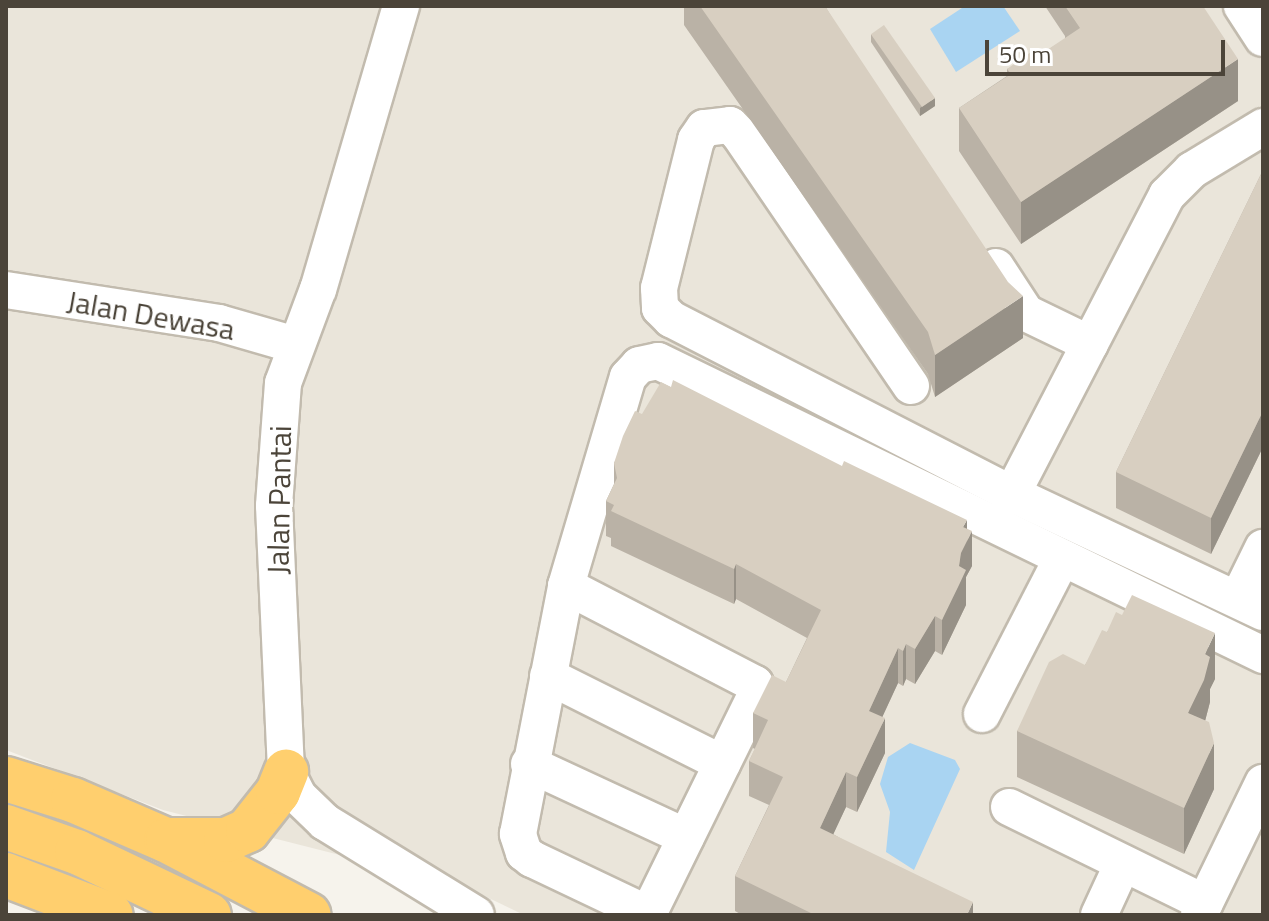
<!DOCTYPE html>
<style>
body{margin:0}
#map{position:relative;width:1269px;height:921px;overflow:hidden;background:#f6f3ec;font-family:"Titillium Web",sans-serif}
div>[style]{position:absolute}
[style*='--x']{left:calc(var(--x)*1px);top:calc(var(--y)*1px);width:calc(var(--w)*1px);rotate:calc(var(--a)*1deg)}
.residential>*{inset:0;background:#eae5da}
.water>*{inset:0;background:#a9d4f2}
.roads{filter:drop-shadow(2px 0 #c2bbae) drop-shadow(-2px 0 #c2bbae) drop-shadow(0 2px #c2bbae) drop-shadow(0 -2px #c2bbae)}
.minor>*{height:36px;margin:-18px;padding:0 18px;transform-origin:18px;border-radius:18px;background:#fff}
.highway>*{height:44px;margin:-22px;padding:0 22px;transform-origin:22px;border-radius:22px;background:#ffcf6e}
.wall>*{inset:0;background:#bab2a6}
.shaded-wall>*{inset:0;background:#979187}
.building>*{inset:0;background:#d8cfc1;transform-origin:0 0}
span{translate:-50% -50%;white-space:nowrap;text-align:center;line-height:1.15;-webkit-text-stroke:6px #fff;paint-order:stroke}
.street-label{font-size:30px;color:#4b4439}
.frame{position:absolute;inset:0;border:8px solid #4b4439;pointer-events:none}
.scale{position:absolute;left:985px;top:40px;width:240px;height:36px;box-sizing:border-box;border:4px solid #4b4439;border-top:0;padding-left:10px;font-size:24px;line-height:28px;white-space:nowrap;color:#4b4439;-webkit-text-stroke:6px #fff;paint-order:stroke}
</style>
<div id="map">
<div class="residential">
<i style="clip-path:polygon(6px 6px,1263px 6px,1263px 915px,524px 915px,466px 887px,163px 810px,6px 750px)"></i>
</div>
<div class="water">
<i style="clip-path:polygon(965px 6px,1003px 6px,1020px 31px,956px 72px,930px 29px)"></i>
<i style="clip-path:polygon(910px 743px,955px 760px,960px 769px,914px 870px,886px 852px,890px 812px,880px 784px,888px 757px)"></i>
</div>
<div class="roads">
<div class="minor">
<i style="--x:401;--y:6;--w:295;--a:106.3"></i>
<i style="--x:318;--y:289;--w:100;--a:110.4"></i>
<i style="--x:283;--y:383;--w:123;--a:94.2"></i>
<i style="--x:274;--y:506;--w:266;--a:87.4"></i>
<i style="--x:286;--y:772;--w:28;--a:63"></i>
<i style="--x:299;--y:797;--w:36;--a:44"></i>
<i style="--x:325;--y:822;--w:177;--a:31.6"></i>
<i style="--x:1242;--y:6;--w:38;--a:57"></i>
<i style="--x:996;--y:267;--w:55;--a:56.9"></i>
<i style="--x:1026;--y:313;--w:71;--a:25.8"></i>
<i style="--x:6;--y:290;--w:216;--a:8.8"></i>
<i style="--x:219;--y:323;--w:79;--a:16.1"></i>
<i style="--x:911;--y:386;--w:304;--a:-124.3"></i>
<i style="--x:740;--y:135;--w:14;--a:-135"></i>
<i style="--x:730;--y:125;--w:26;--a:173"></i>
<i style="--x:704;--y:128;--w:14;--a:124"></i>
<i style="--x:696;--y:140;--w:153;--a:104"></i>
<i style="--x:659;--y:288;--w:20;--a:87"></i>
<i style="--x:660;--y:308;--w:16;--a:45"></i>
<i style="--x:671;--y:319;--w:383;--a:27.2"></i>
<i style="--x:1012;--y:494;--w:337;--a:-62.6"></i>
<i style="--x:1167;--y:195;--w:35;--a:-45"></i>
<i style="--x:1192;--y:170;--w:83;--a:-31.2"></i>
<i style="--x:1012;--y:494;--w:277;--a:25.2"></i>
<i style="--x:566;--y:586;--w:213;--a:27.4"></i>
<i style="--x:755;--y:684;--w:13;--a:90"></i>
<i style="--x:755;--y:697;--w:242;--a:116.2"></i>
<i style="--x:1238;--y:599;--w:57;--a:-63.9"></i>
<i style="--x:548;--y:676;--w:195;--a:26.6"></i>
<i style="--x:982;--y:714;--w:173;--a:-62.8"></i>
<i style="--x:529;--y:764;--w:173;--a:24.9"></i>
<i style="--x:1009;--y:807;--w:218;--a:26.1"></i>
<i style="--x:650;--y:915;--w:131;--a:-154.6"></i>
<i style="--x:532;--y:859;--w:10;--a:-143"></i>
<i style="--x:524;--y:853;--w:20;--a:-108"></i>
<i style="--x:518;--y:834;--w:253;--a:-79"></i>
<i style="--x:566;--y:586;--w:218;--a:-73.5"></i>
<i style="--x:628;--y:377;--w:16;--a:-47"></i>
<i style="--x:639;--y:365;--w:19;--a:-12"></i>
<i style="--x:658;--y:361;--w:673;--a:25.92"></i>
<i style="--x:1099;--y:915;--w:57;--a:-65.2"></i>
<i style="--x:1199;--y:915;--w:147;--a:-64.1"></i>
</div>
<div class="highway">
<i style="--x:6;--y:779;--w:70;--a:17.4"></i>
<i style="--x:73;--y:800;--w:101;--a:23.3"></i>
<i style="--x:166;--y:840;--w:161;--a:27.7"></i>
<i style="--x:6;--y:827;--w:75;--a:19.4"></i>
<i style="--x:77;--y:852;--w:146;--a:25.5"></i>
<i style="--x:168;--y:840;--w:58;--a:0"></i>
<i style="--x:226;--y:840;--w:24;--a:-24"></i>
<i style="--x:248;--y:830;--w:48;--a:-51.7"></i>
<i style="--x:278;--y:792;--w:22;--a:-68"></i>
<i style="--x:6;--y:875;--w:112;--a:20.9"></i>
</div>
</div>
<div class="wall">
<i style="clip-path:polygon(684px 6px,825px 6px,1023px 338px,935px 397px,928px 374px,684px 25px)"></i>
<i style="clip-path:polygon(1045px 6px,1203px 6px,1238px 101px,1021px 244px,959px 151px,959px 108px,1007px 76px,1007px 69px,1035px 58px,1065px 39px,1065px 36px)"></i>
<i style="clip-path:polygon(871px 34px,935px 106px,920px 116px,871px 42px)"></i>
<i style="clip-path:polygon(1263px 170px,1263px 447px,1211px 554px,1116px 508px,1116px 472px)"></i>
<i style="clip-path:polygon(642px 414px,967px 528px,972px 566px,966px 577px,966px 605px,942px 655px,935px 651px,915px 684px,906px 679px,903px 686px,898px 683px,882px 717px,885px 753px,857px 812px,846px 807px,833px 834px,973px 915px,742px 915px,735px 911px,735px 876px,769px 805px,749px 796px,749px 761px,755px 749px,753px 748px,753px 713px,786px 682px,807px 638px,736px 599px,734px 604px,611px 546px,611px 538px,606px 536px,606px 501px,614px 484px,614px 463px)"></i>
<i style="clip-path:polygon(1122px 615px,1215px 679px,1210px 689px,1210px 702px,1205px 721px,1214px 789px,1184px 854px,1017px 777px,1017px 731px,1085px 665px,1107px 632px)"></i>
</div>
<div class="shaded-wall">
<i style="clip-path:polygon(1238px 59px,1238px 101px,1021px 244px,1021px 202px)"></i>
<i style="clip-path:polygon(935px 98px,935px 106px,920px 116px,920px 108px)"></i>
<i style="clip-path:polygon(1023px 296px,1023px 338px,935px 397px,935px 355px)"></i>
<i style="clip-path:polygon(1263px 411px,1263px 447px,1211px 554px,1211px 518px)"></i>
<i style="clip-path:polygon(967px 520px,967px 541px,972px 531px,972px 566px,966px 577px,966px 605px,942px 655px,942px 620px,959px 566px,963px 527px)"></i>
<i style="clip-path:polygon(736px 564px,736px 599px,734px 604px,734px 569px)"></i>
<i style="clip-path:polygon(935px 616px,935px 651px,915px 684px,915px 649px)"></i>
<i style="clip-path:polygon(1215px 633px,1215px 679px,1210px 689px,1210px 702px,1204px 725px,1188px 713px,1205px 654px)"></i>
<i style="clip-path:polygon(906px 644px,906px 679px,903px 686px,903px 651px)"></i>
<i style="clip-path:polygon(898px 648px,898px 683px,869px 746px,869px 711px)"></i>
<i style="clip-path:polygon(885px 718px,885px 753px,857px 812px,857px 777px)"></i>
<i style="clip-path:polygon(1214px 743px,1214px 789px,1184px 854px,1184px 808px)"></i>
<i style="clip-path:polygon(846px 772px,846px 807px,820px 863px,820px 828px)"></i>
<i style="clip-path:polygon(973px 902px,973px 915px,967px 915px)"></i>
</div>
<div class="building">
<i style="clip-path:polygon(700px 6px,825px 6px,1008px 282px,1023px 296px,935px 355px,928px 332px)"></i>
<i style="clip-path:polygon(1065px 6px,1203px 6px,1238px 59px,1021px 202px,959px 108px,1011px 74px,1007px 69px,1031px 52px,1035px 58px,1080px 28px)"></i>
<i style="left:884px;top:25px;width:89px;height:16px;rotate:55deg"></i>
<i style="clip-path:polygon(1263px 170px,1263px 411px,1211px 518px,1116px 472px)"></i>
<i style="clip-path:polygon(673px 380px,842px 466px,844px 461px,967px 520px,963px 527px,972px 531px,961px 553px,959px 566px,966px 570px,959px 585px,942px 620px,935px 616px,915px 649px,906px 644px,903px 651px,898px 648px,869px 711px,885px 718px,857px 777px,846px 772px,820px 828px,973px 902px,967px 915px,815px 915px,735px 876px,783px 777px,749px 761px,768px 720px,753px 713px,772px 675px,786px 682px,821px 610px,736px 564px,734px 569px,611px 511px,614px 505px,606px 501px,617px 478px,614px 463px,623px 436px,635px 411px,642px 414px,661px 382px,671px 387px)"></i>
<i style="clip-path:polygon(1132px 595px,1215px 633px,1205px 654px,1210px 657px,1204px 680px,1188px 713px,1209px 722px,1214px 743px,1184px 808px,1017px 731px,1049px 662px,1063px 654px,1085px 665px,1102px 630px,1107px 632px,1116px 612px,1122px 615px)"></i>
</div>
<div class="street-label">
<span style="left:151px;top:315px;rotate:10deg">Jalan Dewasa</span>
<span style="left:279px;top:500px;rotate:-89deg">Jalan Pantai</span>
</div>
<div class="frame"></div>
<div class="scale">50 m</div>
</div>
